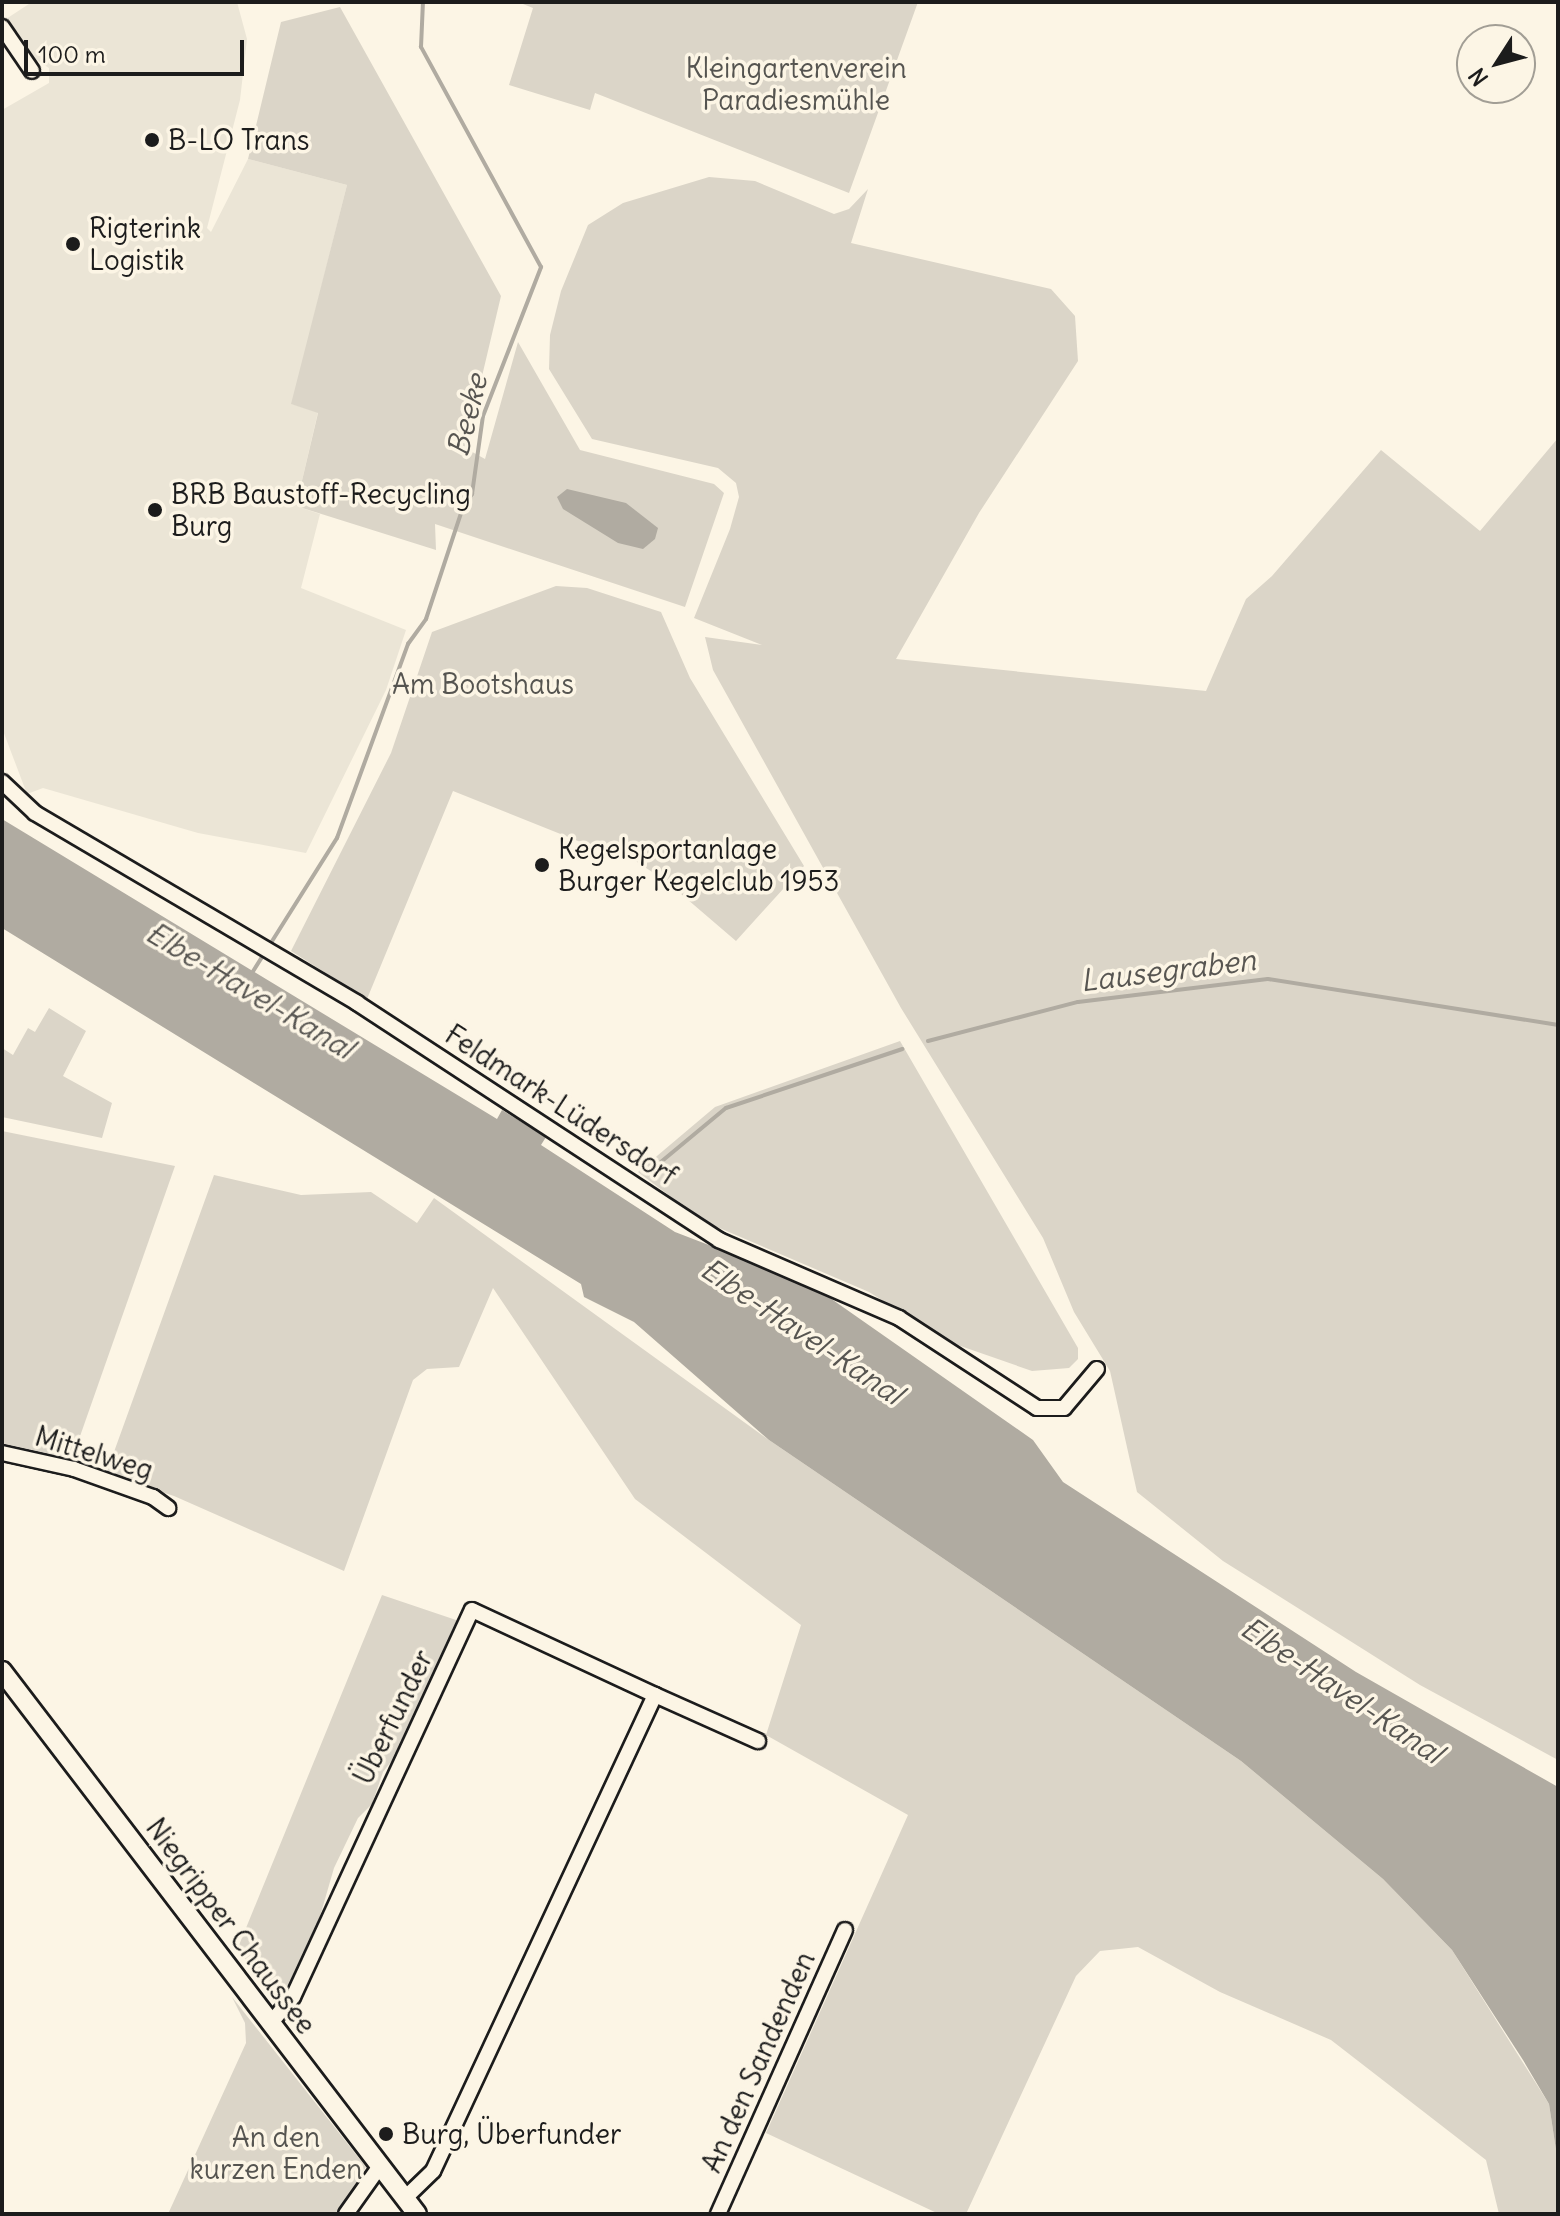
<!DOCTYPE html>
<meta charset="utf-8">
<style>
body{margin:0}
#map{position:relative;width:1560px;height:2216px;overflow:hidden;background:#fcf5e5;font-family:Delius,sans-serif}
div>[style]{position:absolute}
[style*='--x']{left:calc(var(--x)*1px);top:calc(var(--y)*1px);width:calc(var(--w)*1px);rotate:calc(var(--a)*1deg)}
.built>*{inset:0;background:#ebe5d6}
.green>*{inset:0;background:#dbd5c8}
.water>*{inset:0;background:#b0aba1}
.stream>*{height:4px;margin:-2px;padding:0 2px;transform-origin:2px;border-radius:2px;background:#b0aba1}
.roads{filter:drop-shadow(2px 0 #1c1c1c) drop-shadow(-2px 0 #1c1c1c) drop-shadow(0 2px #1c1c1c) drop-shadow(0 -2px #1c1c1c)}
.minor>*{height:14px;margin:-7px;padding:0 7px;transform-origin:7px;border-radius:7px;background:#fcf5e5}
.secondary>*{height:18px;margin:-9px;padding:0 9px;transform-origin:9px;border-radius:9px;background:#fcf5e5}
.dots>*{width:22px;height:22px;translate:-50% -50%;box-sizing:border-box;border:4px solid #fcf5e5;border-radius:50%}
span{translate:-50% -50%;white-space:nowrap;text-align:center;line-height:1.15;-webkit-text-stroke:7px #fcf5e5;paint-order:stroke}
.park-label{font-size:28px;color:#555450}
.poi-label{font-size:28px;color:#1c1c1c}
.left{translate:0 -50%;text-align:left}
.street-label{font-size:28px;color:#1c1c1c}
.water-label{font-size:30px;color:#575551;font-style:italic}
.frame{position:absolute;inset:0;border:4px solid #1c1c1c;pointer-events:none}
.north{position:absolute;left:1456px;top:24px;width:80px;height:80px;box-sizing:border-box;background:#fcf5e5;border:2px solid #a29e95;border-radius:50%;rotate:234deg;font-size:22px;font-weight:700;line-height:32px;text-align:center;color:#1c1c1c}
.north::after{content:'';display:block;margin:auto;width:28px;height:36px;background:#1c1c1c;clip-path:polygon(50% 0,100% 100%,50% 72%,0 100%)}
.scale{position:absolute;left:24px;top:40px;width:220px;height:36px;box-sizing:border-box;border:4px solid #1c1c1c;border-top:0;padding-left:10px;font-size:24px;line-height:28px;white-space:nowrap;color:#1c1c1c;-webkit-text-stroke:6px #fcf5e5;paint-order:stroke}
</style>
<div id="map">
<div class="built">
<i style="clip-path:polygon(32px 2px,237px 2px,247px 39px,240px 100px,207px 228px,211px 232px,248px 159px,347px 185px,292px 404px,318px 412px,296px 506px,320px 514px,301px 588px,406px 630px,386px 690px,306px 853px,198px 833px,43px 788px,27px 794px,2px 728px,2px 110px,49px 83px,49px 68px,32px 57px,6px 19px)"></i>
</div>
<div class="green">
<i style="clip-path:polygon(518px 2px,918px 2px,849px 193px,595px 93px,590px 110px,509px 85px,533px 8px)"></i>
<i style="clip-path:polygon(340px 7px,501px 296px,465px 448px,485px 459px,518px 342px,580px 450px,714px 484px,724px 493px,685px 607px,435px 524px,436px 550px,296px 506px,318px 413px,291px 404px,347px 185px,248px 159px,281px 22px)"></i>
<i style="clip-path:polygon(709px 177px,755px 181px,834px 214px,849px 209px,868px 189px,851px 243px,1051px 289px,1075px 316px,1078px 361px,979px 513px,896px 659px,1206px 691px,1246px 599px,1272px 576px,1381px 450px,1480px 531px,1558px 438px,1558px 1760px,1420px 1685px,1223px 1561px,1137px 1492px,1110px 1371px,1074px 1312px,1043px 1238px,901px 1008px,713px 670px,705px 637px,762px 645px,694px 618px,730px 529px,739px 497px,736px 483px,718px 468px,592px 439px,549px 369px,550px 335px,561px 291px,588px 225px,623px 203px)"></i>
<i style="clip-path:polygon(556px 586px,587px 588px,661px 612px,690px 678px,804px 866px,736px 941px,666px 881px,617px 849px,613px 855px,453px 791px,367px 999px,291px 951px,391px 753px,432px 632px)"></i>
<i style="clip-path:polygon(49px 1008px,86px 1031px,63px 1076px,112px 1103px,102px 1138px,2px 1117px,2px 1048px,13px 1055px,28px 1028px,35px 1032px)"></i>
<i style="clip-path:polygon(900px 1041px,1078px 1348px,1078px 1359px,1069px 1368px,1032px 1371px,949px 1342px,869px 1292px,703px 1221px,638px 1172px,715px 1107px)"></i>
<i style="clip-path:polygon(2px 1131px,175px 1166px,72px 1459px,2px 1447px)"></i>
<i style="clip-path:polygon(214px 1175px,301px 1195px,371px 1192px,417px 1223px,434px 1198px,769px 1440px,1241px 1761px,1383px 1879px,1452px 1950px,1549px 2104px,1558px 2163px,1558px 2214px,1499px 2214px,1486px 2160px,1331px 2040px,1220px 1992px,1138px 1947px,1100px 1951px,1076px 1976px,966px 2214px,939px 2214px,766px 2133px,908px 1815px,766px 1735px,801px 1625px,635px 1499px,493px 1288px,459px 1367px,427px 1369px,413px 1380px,344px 1571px,174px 1496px,106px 1474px)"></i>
<i style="clip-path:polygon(382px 1595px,459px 1621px,397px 1754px,383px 1772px,372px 1804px,358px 1818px,334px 1868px,316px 1930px,283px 2002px,237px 1950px)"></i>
<i style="clip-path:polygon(232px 1997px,366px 2167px,338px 2214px,168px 2214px,246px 2043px,245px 2023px)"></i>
</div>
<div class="water">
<i style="clip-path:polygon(567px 489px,626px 503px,658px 528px,655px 539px,643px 549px,618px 543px,563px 509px,557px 497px)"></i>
<i style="clip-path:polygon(2px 819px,497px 1119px,502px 1110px,546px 1137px,541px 1145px,675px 1232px,810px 1284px,1033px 1440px,1063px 1482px,1356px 1672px,1558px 1787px,1558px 2163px,1549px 2104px,1523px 2060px,1452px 1950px,1383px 1879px,1241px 1761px,769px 1440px,634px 1322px,584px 1297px,581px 1284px,2px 928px)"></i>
</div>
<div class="stream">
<i style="--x:269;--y:946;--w:128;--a:-57.8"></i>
<i style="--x:337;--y:838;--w:207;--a:-69.9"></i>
<i style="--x:408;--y:644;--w:31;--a:-54"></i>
<i style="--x:426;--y:619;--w:121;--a:-71.7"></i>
<i style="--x:464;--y:504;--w:13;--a:-51"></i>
<i style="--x:472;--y:494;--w:79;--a:-82"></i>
<i style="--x:483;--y:416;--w:160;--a:-68.7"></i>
<i style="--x:541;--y:267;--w:251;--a:-118.6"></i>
<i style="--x:421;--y:47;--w:45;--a:-87.5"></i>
<i style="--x:252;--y:973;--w:22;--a:-58"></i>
<i style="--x:928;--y:1041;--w:155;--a:-14.6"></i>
<i style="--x:1078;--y:1002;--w:191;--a:-6.9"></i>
<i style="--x:1268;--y:979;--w:294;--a:9"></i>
<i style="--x:650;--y:1171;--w:99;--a:-39.7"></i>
<i style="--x:726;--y:1108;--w:186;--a:-18.5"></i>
</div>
<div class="roads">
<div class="minor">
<i style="--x:2;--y:27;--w:53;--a:55.7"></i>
<i style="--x:2;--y:782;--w:45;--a:43.2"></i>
<i style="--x:35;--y:813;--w:374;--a:30.5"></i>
<i style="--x:357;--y:1003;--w:433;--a:33.2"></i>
<i style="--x:719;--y:1240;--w:196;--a:23.4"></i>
<i style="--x:899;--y:1318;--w:165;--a:33.1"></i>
<i style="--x:1037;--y:1408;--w:27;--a:0"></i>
<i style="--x:1064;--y:1408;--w:51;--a:-49.8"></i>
<i style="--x:2;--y:1453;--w:74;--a:12.5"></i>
<i style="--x:74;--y:1469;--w:84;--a:19.5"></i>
<i style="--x:153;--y:1497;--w:19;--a:36"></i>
<i style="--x:655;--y:1695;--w:113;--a:24.1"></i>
<i style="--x:270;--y:2024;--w:35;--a:-50"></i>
<i style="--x:293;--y:1997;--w:426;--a:-65.2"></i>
<i style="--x:472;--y:1610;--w:202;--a:24.9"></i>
<i style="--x:655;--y:1695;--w:525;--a:115"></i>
<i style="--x:433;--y:2171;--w:39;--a:136"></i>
<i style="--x:346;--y:2214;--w:59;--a:-54.7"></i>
<i style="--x:718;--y:2214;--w:311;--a:-65.9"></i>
</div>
<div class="secondary">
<i style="--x:2;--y:1671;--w:683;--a:52.61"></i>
</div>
</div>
<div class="dots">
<i style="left:152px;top:140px;background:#1c1c1c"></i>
<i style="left:73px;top:244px;background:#1c1c1c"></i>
<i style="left:155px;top:510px;background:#1c1c1c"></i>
<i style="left:542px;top:865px;background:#1c1c1c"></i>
<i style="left:386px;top:2134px;background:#1c1c1c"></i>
</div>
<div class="park-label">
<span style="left:796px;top:84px">Kleingartenverein<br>Paradiesmühle</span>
<span style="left:483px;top:684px">Am Bootshaus</span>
<span style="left:276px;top:2153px">An den<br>kurzen Enden</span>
</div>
<div class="poi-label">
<span class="left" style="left:168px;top:140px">B-LO Trans</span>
<span class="left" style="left:89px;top:244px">Rigterink<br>Logistik</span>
<span class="left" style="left:171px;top:510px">BRB Baustoff-Recycling<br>Burg</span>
<span class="left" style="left:558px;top:865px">Kegelsportanlage<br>Burger Kegelclub 1953</span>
<span class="left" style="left:402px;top:2134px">Burg, Überfunder</span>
</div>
<div class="street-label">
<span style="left:561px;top:1105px;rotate:33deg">Feldmark-Lüdersdorf</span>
<span style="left:94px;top:1453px;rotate:17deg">Mittelweg</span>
<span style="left:393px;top:1717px;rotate:-64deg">Überfunder</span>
<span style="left:231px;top:1926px;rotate:53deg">Niegripper Chaussee</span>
<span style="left:758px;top:2062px;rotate:-66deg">An den Sandenden</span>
</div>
<div class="water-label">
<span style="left:467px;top:415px;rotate:-76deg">Beeke</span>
<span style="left:1168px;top:970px;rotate:-7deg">Lausegraben</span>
<span style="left:250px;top:990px;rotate:31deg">Elbe-Havel-Kanal</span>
<span style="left:802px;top:1331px;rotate:34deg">Elbe-Havel-Kanal</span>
<span style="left:1342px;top:1690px;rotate:34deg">Elbe-Havel-Kanal</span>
</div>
<div class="frame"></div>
<div class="north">N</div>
<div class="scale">100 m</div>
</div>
